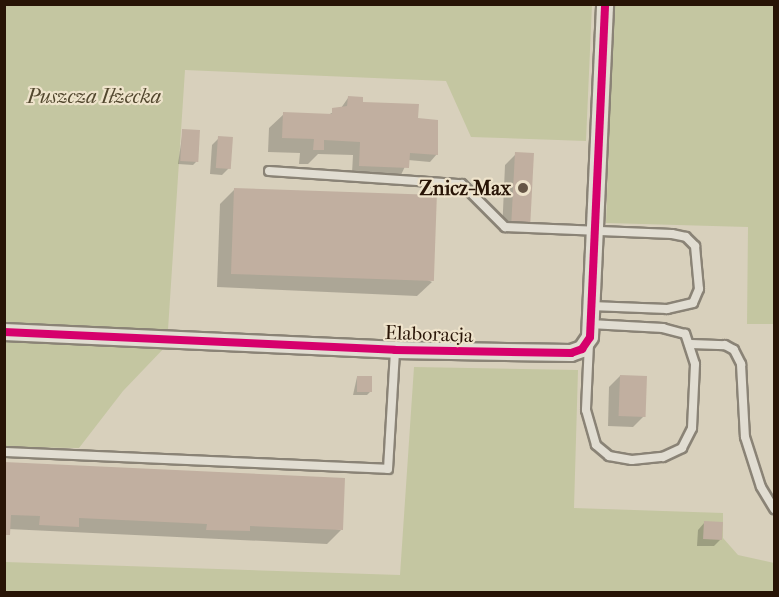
<!DOCTYPE html>
<meta charset="utf-8">
<style>
body{margin:0}
#map{position:relative;width:779px;height:597px;overflow:hidden;background:#d8d0bc;font-family:"IM FELL French Canon",serif}
div>[style]{position:absolute}
[style*='--x']{left:calc(var(--x)*1px);top:calc(var(--y)*1px);width:calc(var(--w)*1px);rotate:calc(var(--a)*1deg)}
.green>*{inset:0;background:#c4c6a1}
.shadow>*{inset:0;background:#0003}
.building>*{inset:0;background:#c1afa0;transform-origin:0 0}
.roads{filter:drop-shadow(2px 0 #8a8376) drop-shadow(-2px 0 #8a8376) drop-shadow(0 2px #8a8376) drop-shadow(0 -2px #8a8376)}
.lane>*{height:8px;margin:-4px;padding:0 4px;transform-origin:4px;border-radius:4px;background:#e1ddd2}
.street>*{height:16px;margin:-8px;padding:0 8px;transform-origin:8px;border-radius:8px;background:#e1ddd2}
.cycleway>*{height:8px;margin:-4px;padding:0 4px;transform-origin:4px;border-radius:4px;background:#d6006c}
.dots>*{width:16px;height:16px;translate:-50% -50%;box-sizing:border-box;border:3px solid #eee3cb;border-radius:50%}
span{translate:-50% -50%;white-space:nowrap;text-align:center;line-height:1.15;-webkit-text-stroke:4.5px #eee3cb;paint-order:stroke}
.park-label{font-size:20px;color:#52472e;font-style:italic}
.poi-label{font-size:20px;color:#281406;font-weight:700}
.right{translate:-100% -50%;text-align:right}
.street-label{font-size:20px;color:#281406}
.frame{position:absolute;inset:0;border:6px solid #281406;pointer-events:none}
</style>
<div id="map">
<div class="green">
<i style="clip-path:polygon(5px 5px,592px 5px,586px 141px,471px 137px,446px 81px,185px 70px,167px 345px,123px 391px,79px 448px,5px 447px)"></i>
<i style="clip-path:polygon(614px 5px,774px 5px,774px 324px,747px 324px,748px 227px,606px 223px)"></i>
<i style="clip-path:polygon(414px 367px,578px 370px,574px 508px,723px 513px,723px 538px,738px 555px,774px 563px,774px 592px,5px 592px,5px 562px,400px 575px)"></i>
</div>
<div class="shadow">
<i style="clip-path:polygon(348px 98px,416px 118px,437px 154px,430px 162px,408px 160px,401px 175px,352px 173px,353px 155px,318px 154px,308px 164px,299px 164px,300px 153px,268px 152px,269px 128px,284px 114px,326px 116px,341px 108px)"></i>
<i style="clip-path:polygon(183px 130px,196px 162px,193px 165px,178px 164px)"></i>
<i style="clip-path:polygon(219px 138px,229px 168px,222px 175px,210px 174px,212px 145px)"></i>
<i style="clip-path:polygon(evenodd,516px 154px,530px 223px,519px 234px,502px 233px,505px 165px,516px 154px,505px 221px,522px 222px,522px 225px,504px 224px,505px 221px)"></i>
<i style="clip-path:polygon(235px 189px,432px 282px,417px 296px,217px 287px,220px 204px)"></i>
<i style="clip-path:polygon(620px 376px,644px 416px,633px 427px,608px 426px,609px 387px)"></i>
<i style="clip-path:polygon(357px 377px,370px 392px,367px 395px,353px 395px)"></i>
<i style="clip-path:polygon(4px 464px,341px 530px,327px 544px,8px 529px,4px 538px)"></i>
<i style="clip-path:polygon(705px 522px,721px 539px,714px 546px,697px 546px,698px 530px)"></i>
</div>
<div class="building">
<i style="clip-path:polygon(348px 96px,363px 97px,363px 102px,419px 104px,418px 118px,438px 120px,438px 155px,410px 153px,409px 168px,359px 166px,360px 142px,324px 140px,324px 150px,313px 150px,314px 139px,282px 138px,283px 112px,332px 114px,332px 108px,347px 106px)"></i>
<i style="left:182px;top:129px;width:18px;height:32px;rotate:3deg"></i>
<i style="left:218px;top:136px;width:15px;height:32px;rotate:4deg"></i>
<i style="left:515px;top:152px;width:19px;height:71px;rotate:3deg"></i>
<i style="left:234px;top:188px;width:203px;height:86px;rotate:2deg"></i>
<i style="left:620px;top:375px;width:27px;height:41px;rotate:2deg"></i>
<i style="left:357px;top:376px;width:15px;height:16px"></i>
<i style="clip-path:polygon(4px 462px,345px 478px,343px 530px,250px 526px,250px 531px,206px 530px,207px 524px,79px 518px,79px 527px,39px 525px,40px 516px,11px 515px,10px 535px,4px 535px)"></i>
<i style="left:704px;top:521px;width:19px;height:18px;rotate:3deg"></i>
</div>
<div class="roads">
<div class="lane">
<i style="--x:269;--y:171;--w:193;--a:3.9"></i>
<i style="--x:462;--y:184;--w:61;--a:45"></i>
<i style="--x:505;--y:227;--w:167;--a:2.4"></i>
<i style="--x:672;--y:234;--w:14;--a:12"></i>
<i style="--x:686;--y:237;--w:13;--a:45"></i>
<i style="--x:695;--y:246;--w:43;--a:84.7"></i>
<i style="--x:699;--y:289;--w:15;--a:113"></i>
<i style="--x:693;--y:303;--w:27;--a:167"></i>
<i style="--x:667;--y:309;--w:76;--a:-177.7"></i>
<i style="--x:589;--y:343;--w:67;--a:92.6"></i>
<i style="--x:586;--y:410;--w:36;--a:74"></i>
<i style="--x:596;--y:445;--w:17;--a:40"></i>
<i style="--x:609;--y:456;--w:23;--a:10"></i>
<i style="--x:632;--y:460;--w:31;--a:-6"></i>
<i style="--x:663;--y:457;--w:21;--a:-25"></i>
<i style="--x:682;--y:448;--w:22;--a:-63"></i>
<i style="--x:692;--y:428;--w:64;--a:-87.3"></i>
<i style="--x:695;--y:364;--w:32;--a:-108"></i>
<i style="--x:685;--y:334;--w:23;--a:-165"></i>
<i style="--x:663;--y:328;--w:73;--a:-176.9"></i>
<i style="--x:691;--y:344;--w:34;--a:2"></i>
<i style="--x:725;--y:345;--w:10;--a:29"></i>
<i style="--x:734;--y:350;--w:16;--a:63"></i>
<i style="--x:741;--y:364;--w:73;--a:86.9"></i>
<i style="--x:745;--y:437;--w:52;--a:72.3"></i>
<i style="--x:761;--y:487;--w:26;--a:59"></i>
<i style="--x:4;--y:452;--w:384;--a:2.5"></i>
<i style="--x:388;--y:469;--w:119;--a:-86.6"></i>
</div>
<div class="street">
<i style="--x:4;--y:332;--w:391;--a:2.6"></i>
<i style="--x:395;--y:350;--w:176;--a:1"></i>
<i style="--x:571;--y:353;--w:12;--a:-20"></i>
<i style="--x:582;--y:349;--w:14;--a:-56"></i>
<i style="--x:590;--y:337;--w:333;--a:-87.4"></i>
</div>
</div>
<div class="cycleway">
<i style="--x:4;--y:332;--w:391;--a:2.6"></i>
<i style="--x:395;--y:350;--w:176;--a:1"></i>
<i style="--x:571;--y:353;--w:12;--a:-20"></i>
<i style="--x:582;--y:349;--w:14;--a:-56"></i>
<i style="--x:590;--y:337;--w:333;--a:-87.4"></i>
</div>
<div class="dots">
<i style="left:523px;top:188px;background:#665646"></i>
</div>
<div class="park-label">
<span style="left:94px;top:96px">Puszcza Iłżecka</span>
</div>
<div class="poi-label">
<span class="right" style="left:511px;top:188px">Znicz-Max</span>
</div>
<div class="street-label">
<span style="left:429px;top:334px;rotate:2deg">Elaboracja</span>
</div>
<div class="frame"></div>
</div>
